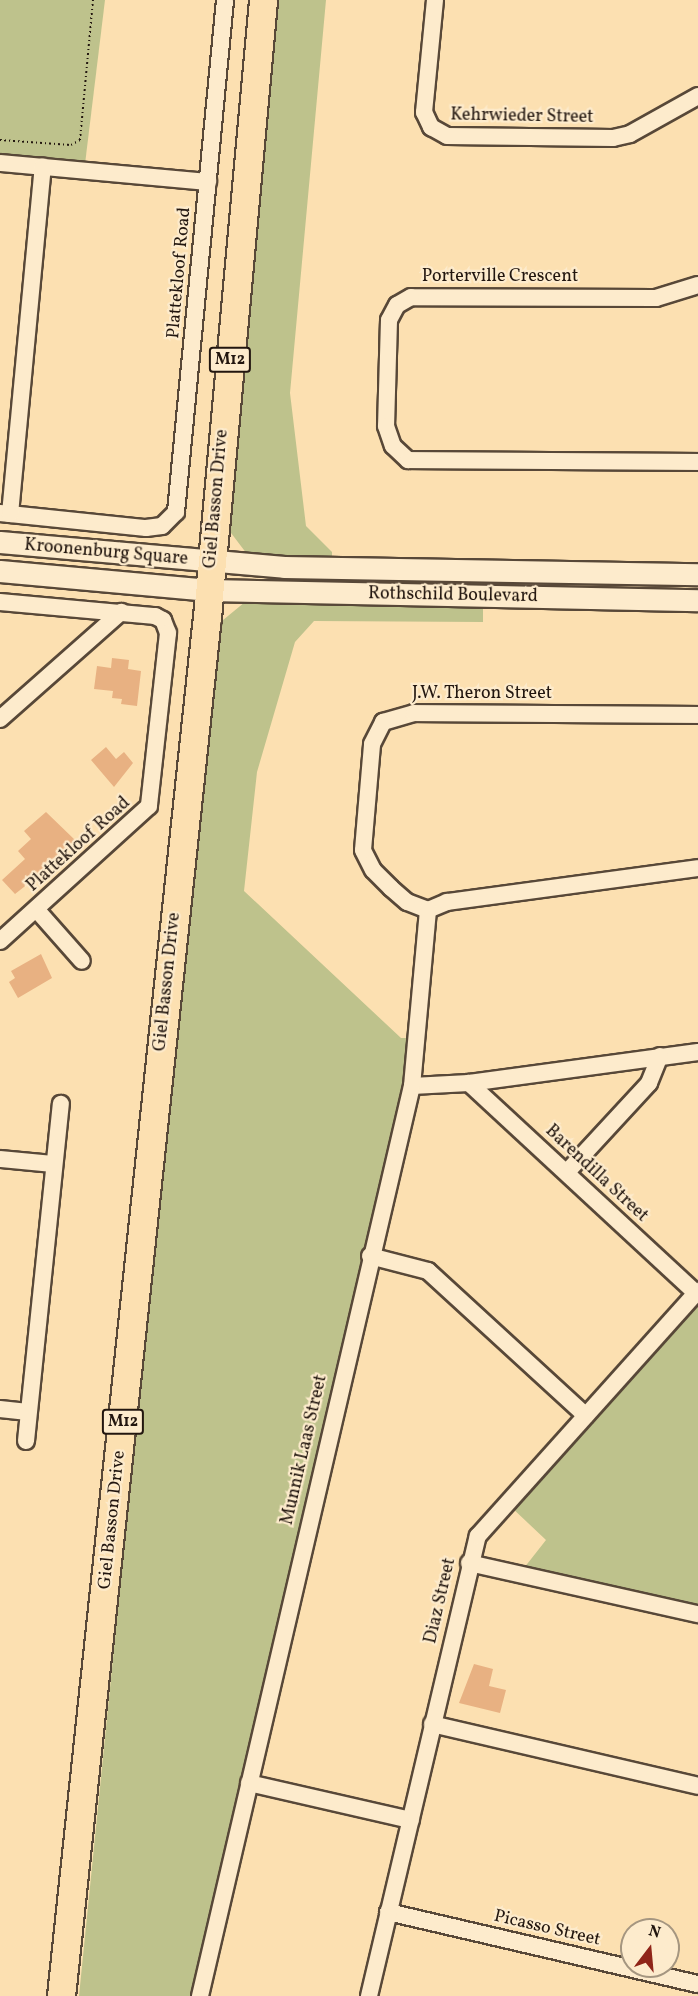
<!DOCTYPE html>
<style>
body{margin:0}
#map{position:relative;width:698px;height:1996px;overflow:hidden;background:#fce0b1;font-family:Vollkorn,serif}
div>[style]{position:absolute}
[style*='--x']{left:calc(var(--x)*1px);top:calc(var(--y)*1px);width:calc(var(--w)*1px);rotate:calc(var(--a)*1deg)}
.green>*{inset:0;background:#bec28c}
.building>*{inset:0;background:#e8b182}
.path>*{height:2px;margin-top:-1px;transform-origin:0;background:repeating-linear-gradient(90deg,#22160f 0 1.5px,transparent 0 4.5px)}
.roads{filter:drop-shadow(2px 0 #584838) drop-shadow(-2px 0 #584838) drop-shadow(0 2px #584838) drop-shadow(0 -2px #584838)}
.minor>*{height:16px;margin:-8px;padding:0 8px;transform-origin:8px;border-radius:8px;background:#fdebcc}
.tertiary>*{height:21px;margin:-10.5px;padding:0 10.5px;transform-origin:10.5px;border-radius:10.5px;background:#fdebcc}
.primary>*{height:27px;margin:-13.5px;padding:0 13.5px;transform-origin:13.5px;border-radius:13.5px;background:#fce0b1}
span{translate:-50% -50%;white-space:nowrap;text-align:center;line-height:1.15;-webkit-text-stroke:4.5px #fdebcc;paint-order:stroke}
.shield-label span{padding:2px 4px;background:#fdebcc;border:2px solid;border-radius:4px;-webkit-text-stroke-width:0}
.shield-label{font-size:16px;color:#22160f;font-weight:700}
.street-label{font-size:18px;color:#22160f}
.north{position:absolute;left:620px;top:1918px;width:60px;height:60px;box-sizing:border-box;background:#fdebcc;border:2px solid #a59680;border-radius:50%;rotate:16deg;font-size:16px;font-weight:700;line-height:24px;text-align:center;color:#22160f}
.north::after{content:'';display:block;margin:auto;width:21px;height:27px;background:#8f2418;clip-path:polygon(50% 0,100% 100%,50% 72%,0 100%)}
</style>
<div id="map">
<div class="green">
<i style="clip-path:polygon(0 0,105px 0,85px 164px,0 156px)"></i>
<i style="clip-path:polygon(274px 0,326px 0,290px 393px,306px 526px,332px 552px,332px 562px,247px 554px,228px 529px)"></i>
<i style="clip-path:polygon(245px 602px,483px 605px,483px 622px,314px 621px,295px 642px,257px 772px,244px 891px,401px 1038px,408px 1038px,403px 1091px,192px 1996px,79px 1996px,217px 625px)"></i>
<i style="clip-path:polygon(698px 1304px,698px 1607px,524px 1568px,546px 1540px,510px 1506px)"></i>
</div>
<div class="building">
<i style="clip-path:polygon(112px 658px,129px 660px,128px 669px,141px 671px,137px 706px,121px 704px,122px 699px,112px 698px,113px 691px,94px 689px,97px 666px,111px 668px)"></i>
<i style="clip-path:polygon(106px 747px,116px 759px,124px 752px,133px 763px,114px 787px,91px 760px)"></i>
<i style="clip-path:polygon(46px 812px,75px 840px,63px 851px,66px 854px,15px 894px,2px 880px,25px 859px,18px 851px,31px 839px,24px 831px)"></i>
<i style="clip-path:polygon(41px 954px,52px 978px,18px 998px,9px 982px,15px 978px,11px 971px)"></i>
<i style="clip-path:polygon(474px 1664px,493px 1669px,489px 1686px,506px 1690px,500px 1713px,459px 1703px)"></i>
</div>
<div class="path">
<i style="--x:0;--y:140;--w:71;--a:4"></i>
<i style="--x:71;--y:145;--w:10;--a:-29"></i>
<i style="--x:80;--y:140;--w:141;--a:-84.7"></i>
</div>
<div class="roads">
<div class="minor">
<i style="--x:435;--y:0;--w:113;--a:95.6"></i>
<i style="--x:424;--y:112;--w:17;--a:65"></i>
<i style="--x:431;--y:127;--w:18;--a:29"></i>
<i style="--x:447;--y:136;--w:166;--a:0.7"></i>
<i style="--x:613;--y:138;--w:17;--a:-13"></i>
<i style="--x:630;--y:134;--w:78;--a:-29.2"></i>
<i style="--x:0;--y:163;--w:209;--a:5.2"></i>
<i style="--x:698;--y:285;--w:44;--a:162.8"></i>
<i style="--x:656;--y:298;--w:245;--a:-179.8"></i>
<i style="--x:411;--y:297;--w:16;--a:150"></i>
<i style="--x:397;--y:305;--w:17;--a:118"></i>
<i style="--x:389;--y:320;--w:106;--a:91.6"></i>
<i style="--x:386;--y:426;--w:21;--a:71"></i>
<i style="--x:393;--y:446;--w:21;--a:43"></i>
<i style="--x:408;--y:460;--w:290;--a:0.4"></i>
<i style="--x:0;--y:513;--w:147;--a:5.9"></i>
<i style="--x:146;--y:528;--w:16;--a:-7"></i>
<i style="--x:162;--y:526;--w:20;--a:-45"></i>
<i style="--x:176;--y:512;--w:514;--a:-84.53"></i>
<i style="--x:10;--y:514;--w:349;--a:-84.6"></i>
<i style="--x:0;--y:602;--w:156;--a:5.2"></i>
<i style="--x:155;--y:616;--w:9;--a:27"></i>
<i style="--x:163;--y:620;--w:14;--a:69"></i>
<i style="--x:168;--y:633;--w:174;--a:96.3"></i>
<i style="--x:149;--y:806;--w:201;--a:137.8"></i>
<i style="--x:0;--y:719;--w:162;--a:-41.5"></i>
<i style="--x:36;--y:909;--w:69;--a:48.5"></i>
<i style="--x:428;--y:910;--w:22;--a:-159"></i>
<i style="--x:407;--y:902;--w:21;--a:-139"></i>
<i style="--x:391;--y:888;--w:25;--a:-135"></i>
<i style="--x:373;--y:870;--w:22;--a:-117"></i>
<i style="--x:363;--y:850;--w:106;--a:-85.1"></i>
<i style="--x:372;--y:744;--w:25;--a:-63"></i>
<i style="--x:383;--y:722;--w:32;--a:-16"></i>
<i style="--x:414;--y:713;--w:284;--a:0.4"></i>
<i style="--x:428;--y:910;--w:21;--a:-23"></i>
<i style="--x:447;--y:902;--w:253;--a:-7.7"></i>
<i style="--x:469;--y:1083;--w:309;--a:42.8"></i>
<i style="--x:412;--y:1086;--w:57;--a:-3"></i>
<i style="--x:469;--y:1083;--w:231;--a:-7.7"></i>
<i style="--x:0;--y:1159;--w:53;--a:5.4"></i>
<i style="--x:567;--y:1172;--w:121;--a:-47.3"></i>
<i style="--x:649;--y:1083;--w:29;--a:-68"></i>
<i style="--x:370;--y:1256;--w:60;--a:14.5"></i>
<i style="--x:428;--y:1271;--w:214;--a:42.5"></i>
<i style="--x:0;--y:1409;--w:28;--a:6"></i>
<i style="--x:26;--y:1441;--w:339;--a:-84.1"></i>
<i style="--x:469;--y:1563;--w:235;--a:12.6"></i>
<i style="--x:432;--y:1724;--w:273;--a:13.1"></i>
<i style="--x:249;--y:1783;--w:166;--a:12.9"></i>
<i style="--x:388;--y:1912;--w:318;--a:13.1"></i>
<i style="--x:200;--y:1996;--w:934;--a:-76.89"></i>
<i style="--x:412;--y:1086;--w:177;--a:-84.8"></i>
<i style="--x:369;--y:1996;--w:473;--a:-76.7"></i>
<i style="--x:478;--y:1536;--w:329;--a:-48.1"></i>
</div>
<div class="tertiary">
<i style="--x:0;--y:542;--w:285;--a:5"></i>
<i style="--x:284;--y:567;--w:414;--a:1"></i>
<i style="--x:0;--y:571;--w:210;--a:5.2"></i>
<i style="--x:209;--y:590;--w:489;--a:1.2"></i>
</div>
<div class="primary">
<i style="--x:61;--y:1996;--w:1387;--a:-83.96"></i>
<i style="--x:207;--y:617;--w:620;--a:-84.81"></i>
</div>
</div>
<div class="shield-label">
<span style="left:230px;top:360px">M12</span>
<span style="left:123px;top:1422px">M12</span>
</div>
<div class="street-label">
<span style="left:522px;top:117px;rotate:1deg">Kehrwieder Street</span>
<span style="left:180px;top:273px;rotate:-85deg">Plattekloof Road</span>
<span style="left:500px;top:277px">Porterville Crescent</span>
<span style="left:217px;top:499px;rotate:-85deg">Giel Basson Drive</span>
<span style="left:106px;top:553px;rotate:5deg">Kroonenburg Square</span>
<span style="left:453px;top:596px;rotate:1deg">Rothschild Boulevard</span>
<span style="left:482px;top:694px">J.W. Theron Street</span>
<span style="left:79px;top:845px;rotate:-42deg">Plattekloof Road</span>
<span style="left:168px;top:982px;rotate:-84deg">Giel Basson Drive</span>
<span style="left:596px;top:1174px;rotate:43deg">Barendilla Street</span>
<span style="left:305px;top:1450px;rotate:-77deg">Munnik Laas Street</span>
<span style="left:113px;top:1520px;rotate:-84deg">Giel Basson Drive</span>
<span style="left:441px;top:1601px;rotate:-77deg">Diaz Street</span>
<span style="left:547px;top:1929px;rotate:13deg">Picasso Street</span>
</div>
<div class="north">N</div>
</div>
